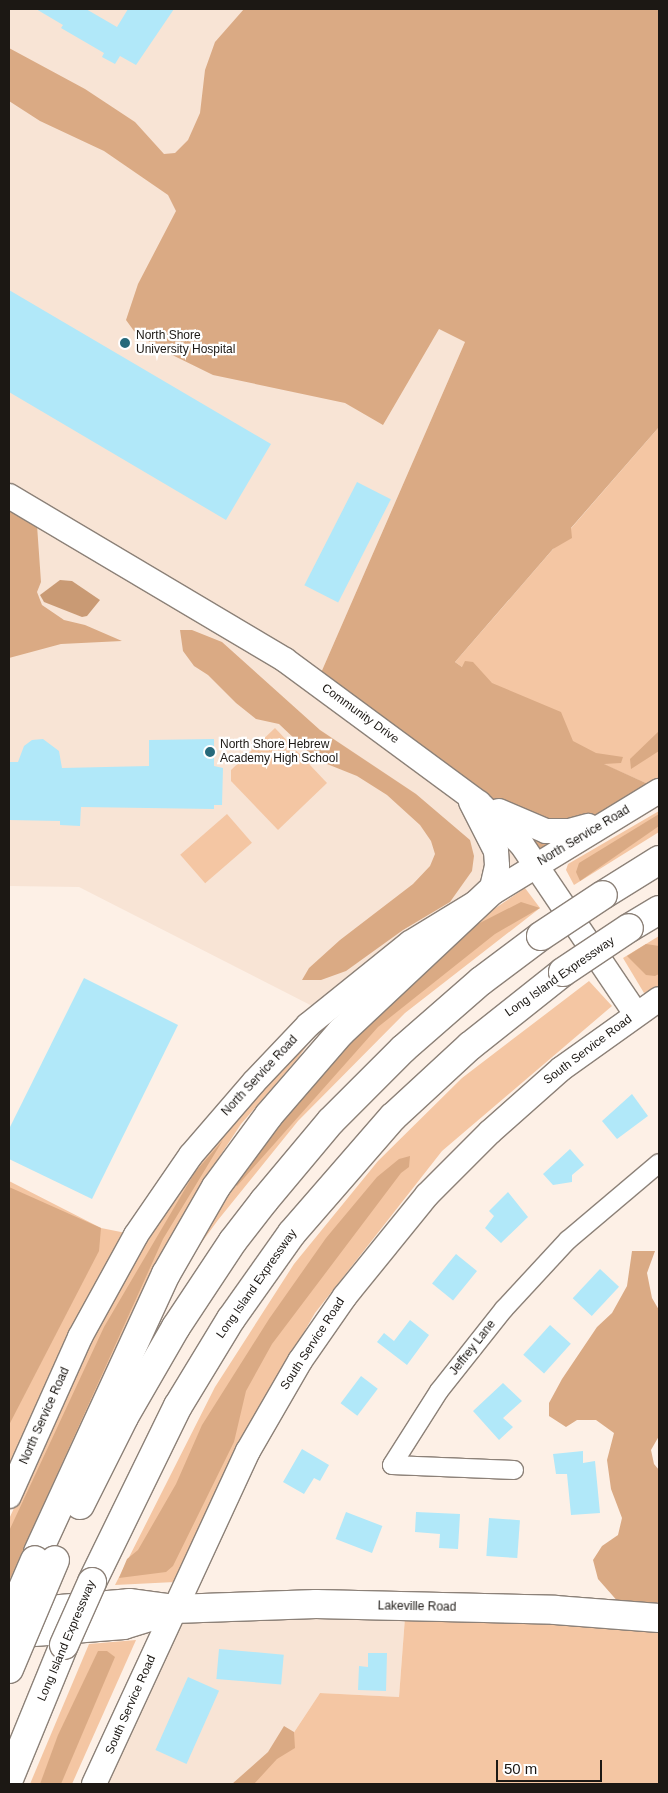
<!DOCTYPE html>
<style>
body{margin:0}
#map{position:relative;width:668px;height:1793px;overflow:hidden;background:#fdf0e6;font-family:Helvetica,sans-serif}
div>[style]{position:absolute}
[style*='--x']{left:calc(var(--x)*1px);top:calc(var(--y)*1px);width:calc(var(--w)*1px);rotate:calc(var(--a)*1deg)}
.built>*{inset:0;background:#f8e4d5}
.green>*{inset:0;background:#f4c6a3;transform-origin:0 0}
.forest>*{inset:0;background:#daaa84}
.water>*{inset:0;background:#c99a74}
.building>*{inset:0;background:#b1e8f9;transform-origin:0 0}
.roads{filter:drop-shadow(1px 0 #8c8178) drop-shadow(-1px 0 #8c8178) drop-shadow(0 1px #8c8178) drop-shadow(0 -1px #8c8178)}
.minor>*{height:18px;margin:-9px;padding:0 9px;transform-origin:9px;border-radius:9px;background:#fff}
.secondary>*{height:24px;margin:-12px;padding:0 12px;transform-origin:12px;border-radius:12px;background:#fff}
.primary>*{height:28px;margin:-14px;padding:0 14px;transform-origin:14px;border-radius:14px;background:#fff}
.motorway>*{height:28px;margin:-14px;padding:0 14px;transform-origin:14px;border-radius:14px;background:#fff}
.bridges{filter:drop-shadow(1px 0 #8c8178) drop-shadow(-1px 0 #8c8178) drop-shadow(0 1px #8c8178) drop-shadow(0 -1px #8c8178)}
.motorway-bridge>*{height:28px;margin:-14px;padding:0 14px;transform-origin:14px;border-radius:14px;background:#fff}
.dots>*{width:14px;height:14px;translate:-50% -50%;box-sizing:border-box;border:2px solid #fff;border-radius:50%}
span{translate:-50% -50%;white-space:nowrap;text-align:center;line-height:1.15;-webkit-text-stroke:4.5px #fff;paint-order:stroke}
.poi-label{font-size:12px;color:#1c1814}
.left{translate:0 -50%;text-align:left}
.street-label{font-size:12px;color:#1c1814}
.frame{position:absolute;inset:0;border:10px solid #1c1814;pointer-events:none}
.scale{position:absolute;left:496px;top:1760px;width:106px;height:22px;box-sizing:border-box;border:2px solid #1c1814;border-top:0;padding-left:6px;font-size:15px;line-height:18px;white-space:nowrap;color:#1c1814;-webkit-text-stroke:4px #fff;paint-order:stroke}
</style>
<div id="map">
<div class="built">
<i style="clip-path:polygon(9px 9px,272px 9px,439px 329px,465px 342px,317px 682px,536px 864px,324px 1012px,79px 887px,9px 886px)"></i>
<i style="clip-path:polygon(406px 1604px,399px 1697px,320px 1693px,287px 1743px,234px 1784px,98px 1784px,179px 1607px)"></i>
</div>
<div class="green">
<i style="clip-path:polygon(659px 427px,659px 789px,587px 757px,455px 662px)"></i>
<i style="clip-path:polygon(275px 728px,327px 783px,278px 830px,231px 781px,231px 770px)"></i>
<i style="clip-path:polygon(659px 811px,659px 832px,574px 885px,566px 870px,568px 864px)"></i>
<i style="left:227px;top:814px;width:38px;height:62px;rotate:49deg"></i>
<i style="clip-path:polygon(525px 888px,540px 908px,405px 1013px,298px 1121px,218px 1220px,164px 1294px,225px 1182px,448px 940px)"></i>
<i style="clip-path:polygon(659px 936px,659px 986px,644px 993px,623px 958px)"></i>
<i style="clip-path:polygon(589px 981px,612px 1006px,442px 1151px,315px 1313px,235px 1452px,175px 1582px,115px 1585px,215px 1387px,294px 1264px,378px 1161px,462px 1078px)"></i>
<i style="clip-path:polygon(306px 1041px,308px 1044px,298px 1058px,241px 1124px,195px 1194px,144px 1288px,37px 1527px,9px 1581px,9px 1519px,90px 1343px,149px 1233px,200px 1158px)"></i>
<i style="clip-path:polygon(9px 1181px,101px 1228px,136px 1235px,9px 1496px)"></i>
<i style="clip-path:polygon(406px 1604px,659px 1616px,659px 1784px,234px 1784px,287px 1743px,320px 1693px,399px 1697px)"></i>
<i style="clip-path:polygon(136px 1640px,72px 1784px,30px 1784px,89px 1644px)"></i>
</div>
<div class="forest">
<i style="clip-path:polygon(244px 9px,659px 9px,659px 427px,571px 528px,572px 538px,553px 549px,455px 662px,462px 667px,465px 661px,473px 662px,492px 683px,561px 712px,573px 741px,596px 753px,623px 757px,621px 763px,604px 764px,659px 789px,536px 864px,317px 682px,465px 342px,439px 329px,383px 425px,345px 403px,213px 375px,158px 348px,134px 331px,126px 320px,138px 284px,176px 211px,168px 195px,104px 151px,40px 121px,9px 101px,9px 48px,85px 89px,135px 122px,164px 154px,175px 153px,188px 140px,200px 113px,205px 70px,215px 42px)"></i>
<i style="clip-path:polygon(9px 496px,36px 511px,41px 582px,37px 592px,42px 605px,64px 620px,85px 625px,122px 641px,61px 644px,9px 658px)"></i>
<i style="clip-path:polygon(180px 630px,192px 630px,222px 642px,320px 730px,416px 794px,470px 840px,474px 856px,472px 871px,450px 902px,403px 930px,346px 971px,321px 980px,302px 980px,309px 968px,340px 940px,413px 884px,430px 866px,435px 854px,431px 841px,420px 825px,387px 795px,357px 776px,317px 760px,279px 724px,256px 719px,236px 703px,208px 675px,194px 666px,183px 651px)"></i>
<i style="clip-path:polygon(659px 731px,659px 751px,631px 769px,630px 759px)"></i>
<i style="clip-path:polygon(659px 814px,659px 826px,580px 881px,576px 872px,579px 863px)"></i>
<i style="clip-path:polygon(521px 902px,540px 908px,495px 934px,378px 1027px,237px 1186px,234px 1183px,239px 1168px,377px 1012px,472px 927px)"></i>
<i style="clip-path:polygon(646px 944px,659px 946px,659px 974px,655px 976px,646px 975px,627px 956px)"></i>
<i style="clip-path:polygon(223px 1140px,163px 1239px,9px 1581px,9px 1531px,104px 1327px,195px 1172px)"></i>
<i style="clip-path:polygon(410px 1156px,409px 1167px,401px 1173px,272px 1344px,246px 1391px,234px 1442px,173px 1566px,166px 1572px,119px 1578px,127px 1559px,138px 1550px,176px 1484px,202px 1425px,269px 1319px,326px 1238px,377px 1177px,399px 1159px)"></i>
<i style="clip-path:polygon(9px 1187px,101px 1228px,99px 1251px,9px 1425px)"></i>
<i style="clip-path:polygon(632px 1251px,655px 1251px,647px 1273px,652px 1298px,659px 1310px,659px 1436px,651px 1450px,654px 1464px,659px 1470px,659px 1602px,642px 1610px,620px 1604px,598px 1579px,593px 1560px,602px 1546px,618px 1535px,622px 1518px,611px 1489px,607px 1460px,614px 1433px,596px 1420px,577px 1420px,566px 1427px,549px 1416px,549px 1403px,562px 1379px,597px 1327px,612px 1313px,627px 1286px)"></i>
<i style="clip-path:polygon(98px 1651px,107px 1651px,115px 1657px,61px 1784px,40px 1784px,58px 1735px)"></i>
<i style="clip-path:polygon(284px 1726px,294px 1732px,295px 1748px,277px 1759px,254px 1784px,232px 1784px,268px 1752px)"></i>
</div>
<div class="water">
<i style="clip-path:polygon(60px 580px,72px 581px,100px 600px,87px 616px,82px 617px,44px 602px,40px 595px)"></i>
</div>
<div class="building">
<i style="clip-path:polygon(36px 9px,86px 9px,117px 27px,128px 9px,174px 9px,136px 65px,120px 56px,115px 64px,102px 57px,104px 53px,61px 28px,63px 25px)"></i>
<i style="clip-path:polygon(9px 290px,271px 444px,226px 520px,9px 392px)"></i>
<i style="left:357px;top:482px;width:38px;height:116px;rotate:27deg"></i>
<i style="clip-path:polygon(43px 739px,59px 751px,62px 768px,149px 766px,149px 740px,214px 739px,214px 766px,223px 768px,222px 805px,214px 805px,214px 809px,81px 807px,80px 826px,60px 825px,60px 821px,9px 820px,9px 762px,18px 762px,24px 746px,32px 740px)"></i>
<i style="clip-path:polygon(84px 978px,178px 1025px,92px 1199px,9px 1159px,9px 1129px)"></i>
<i style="clip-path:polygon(632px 1094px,648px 1116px,617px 1139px,602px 1121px)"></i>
<i style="clip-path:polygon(570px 1149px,584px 1165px,572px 1175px,572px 1182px,553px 1185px,543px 1174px)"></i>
<i style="clip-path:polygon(508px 1192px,528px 1217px,501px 1243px,485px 1228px,494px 1216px,489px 1211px)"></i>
<i style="left:456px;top:1254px;width:27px;height:38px;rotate:39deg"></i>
<i style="left:600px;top:1269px;width:26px;height:40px;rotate:43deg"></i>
<i style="clip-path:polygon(410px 1320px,429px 1335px,407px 1365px,377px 1342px,384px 1333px,394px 1341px)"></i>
<i style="left:550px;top:1325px;width:28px;height:40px;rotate:42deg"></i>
<i style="left:361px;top:1376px;width:21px;height:34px;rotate:37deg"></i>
<i style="clip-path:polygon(503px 1383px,522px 1401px,503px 1418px,513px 1427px,499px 1440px,473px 1411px)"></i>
<i style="clip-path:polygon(302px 1449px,329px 1465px,320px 1481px,314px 1478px,304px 1494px,283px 1482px)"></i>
<i style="clip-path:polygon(583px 1451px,583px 1463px,595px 1461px,600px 1513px,571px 1515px,567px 1474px,556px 1474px,553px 1454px)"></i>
<i style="left:346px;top:1512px;width:39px;height:29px;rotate:21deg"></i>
<i style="clip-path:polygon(416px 1512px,460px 1514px,458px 1549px,439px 1548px,440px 1534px,415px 1532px)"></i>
<i style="left:489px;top:1518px;width:31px;height:38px;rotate:4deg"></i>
<i style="left:219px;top:1649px;width:65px;height:30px;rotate:5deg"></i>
<i style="clip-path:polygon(368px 1653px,387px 1653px,386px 1691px,358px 1690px,359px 1666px,368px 1667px)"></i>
<i style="left:188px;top:1677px;width:34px;height:80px;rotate:24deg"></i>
</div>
<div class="roads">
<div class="minor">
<i style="--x:514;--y:1470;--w:122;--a:-177.7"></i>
<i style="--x:392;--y:1465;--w:88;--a:-57.6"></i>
<i style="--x:439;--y:1391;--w:105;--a:-51.6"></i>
<i style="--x:504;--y:1309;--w:94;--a:-47.2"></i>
<i style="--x:568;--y:1240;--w:119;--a:-40.2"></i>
</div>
<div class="secondary">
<i style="--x:9;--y:496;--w:321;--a:30.7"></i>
<i style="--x:285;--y:660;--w:241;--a:36.4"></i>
<i style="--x:479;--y:803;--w:60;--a:44.3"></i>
<i style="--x:522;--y:845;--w:204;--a:56"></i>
<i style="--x:471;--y:802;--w:55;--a:63"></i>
<i style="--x:496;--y:851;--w:15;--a:86"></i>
<i style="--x:497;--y:866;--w:26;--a:103"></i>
<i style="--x:499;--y:811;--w:51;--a:23.1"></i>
<i style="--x:546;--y:831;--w:23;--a:0"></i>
<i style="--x:569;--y:831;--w:20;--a:-15"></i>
<i style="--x:9;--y:1496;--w:174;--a:-65.9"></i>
<i style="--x:80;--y:1337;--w:116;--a:-61.2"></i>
<i style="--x:136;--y:1235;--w:97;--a:-55.5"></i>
<i style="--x:191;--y:1155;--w:96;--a:-49.2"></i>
<i style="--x:254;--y:1082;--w:79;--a:-46.5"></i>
<i style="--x:308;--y:1025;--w:131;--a:-38.8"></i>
<i style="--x:410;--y:943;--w:292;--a:-31.4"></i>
<i style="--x:94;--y:1784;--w:367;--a:-65.2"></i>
<i style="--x:248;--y:1451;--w:104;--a:-60"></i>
<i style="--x:300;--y:1361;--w:79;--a:-55.3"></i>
<i style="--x:345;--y:1296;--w:130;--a:-50.9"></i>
<i style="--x:427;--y:1195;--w:89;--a:-45"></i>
<i style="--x:490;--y:1132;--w:95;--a:-41.6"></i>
<i style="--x:561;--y:1069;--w:120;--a:-35.5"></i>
</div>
<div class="primary">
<i style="--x:13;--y:1613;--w:116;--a:-4.9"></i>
<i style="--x:129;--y:1603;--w:45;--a:7.6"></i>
<i style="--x:174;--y:1609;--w:142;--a:-2"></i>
<i style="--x:316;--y:1604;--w:239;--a:1.4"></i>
<i style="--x:555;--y:1610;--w:104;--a:4.4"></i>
<i style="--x:9;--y:1634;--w:115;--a:-4.5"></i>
<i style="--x:124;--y:1625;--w:44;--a:-17.2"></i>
</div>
<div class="motorway">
<i style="--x:603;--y:895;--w:66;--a:-32"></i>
<i style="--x:629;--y:928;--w:35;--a:-31"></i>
<i style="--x:80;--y:1505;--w:98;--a:-63.4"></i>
<i style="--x:124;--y:1417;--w:104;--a:-60"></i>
<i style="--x:176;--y:1327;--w:103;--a:-56.5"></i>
<i style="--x:233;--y:1241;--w:51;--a:-52.2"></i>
<i style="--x:264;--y:1201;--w:104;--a:-50.1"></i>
<i style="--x:331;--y:1121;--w:102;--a:-45"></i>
<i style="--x:403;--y:1049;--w:103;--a:-41.1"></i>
<i style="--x:481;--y:981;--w:75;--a:-36.9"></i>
<i style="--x:38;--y:1552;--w:306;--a:-65.3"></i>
<i style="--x:166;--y:1274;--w:100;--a:-60.1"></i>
<i style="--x:216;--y:1187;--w:89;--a:-53.6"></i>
<i style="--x:269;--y:1115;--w:110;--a:-49.1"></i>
<i style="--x:341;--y:1032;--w:206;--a:-43.2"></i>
<i style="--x:92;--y:1582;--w:196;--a:-64"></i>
<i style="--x:178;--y:1406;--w:102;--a:-58.7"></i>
<i style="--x:231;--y:1319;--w:105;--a:-54.7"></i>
<i style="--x:292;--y:1233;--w:154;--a:-49"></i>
<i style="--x:393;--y:1117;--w:105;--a:-42.7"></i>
<i style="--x:470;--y:1046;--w:119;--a:-38.5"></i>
<i style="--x:9;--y:1779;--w:145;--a:-67.7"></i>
</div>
</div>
<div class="bridges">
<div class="motorway-bridge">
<i style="--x:541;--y:936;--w:74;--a:-33.5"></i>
<i style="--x:563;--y:972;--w:79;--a:-33.7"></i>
<i style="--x:9;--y:1620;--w:65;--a:-66.6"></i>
<i style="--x:64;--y:1645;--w:69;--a:-66"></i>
<i style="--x:9;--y:1669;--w:118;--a:-67.1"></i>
</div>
</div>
<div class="dots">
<i style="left:125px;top:343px;background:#26697b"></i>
<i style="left:210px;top:752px;background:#26697b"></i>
</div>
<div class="poi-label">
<span class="left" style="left:136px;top:343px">North Shore<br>University Hospital</span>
<span class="left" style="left:220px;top:752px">North Shore Hebrew<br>Academy High School</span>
</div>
<div class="street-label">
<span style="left:360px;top:714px;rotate:36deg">Community Drive</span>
<span style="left:584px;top:836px;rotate:-31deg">North Service Road</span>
<span style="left:560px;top:977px;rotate:-35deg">Long Island Expressway</span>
<span style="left:588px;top:1050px;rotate:-37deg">South Service Road</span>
<span style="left:260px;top:1076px;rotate:-47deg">North Service Road</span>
<span style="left:257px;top:1284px;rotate:-55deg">Long Island Expressway</span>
<span style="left:313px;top:1344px;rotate:-57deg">South Service Road</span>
<span style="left:473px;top:1348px;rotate:-52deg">Jeffrey Lane</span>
<span style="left:45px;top:1416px;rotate:-66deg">North Service Road</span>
<span style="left:417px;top:1607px;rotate:1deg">Lakeville Road</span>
<span style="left:67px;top:1641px;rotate:-67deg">Long Island Expressway</span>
<span style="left:131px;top:1705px;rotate:-66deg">South Service Road</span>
</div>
<div class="frame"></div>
<div class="scale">50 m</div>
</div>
